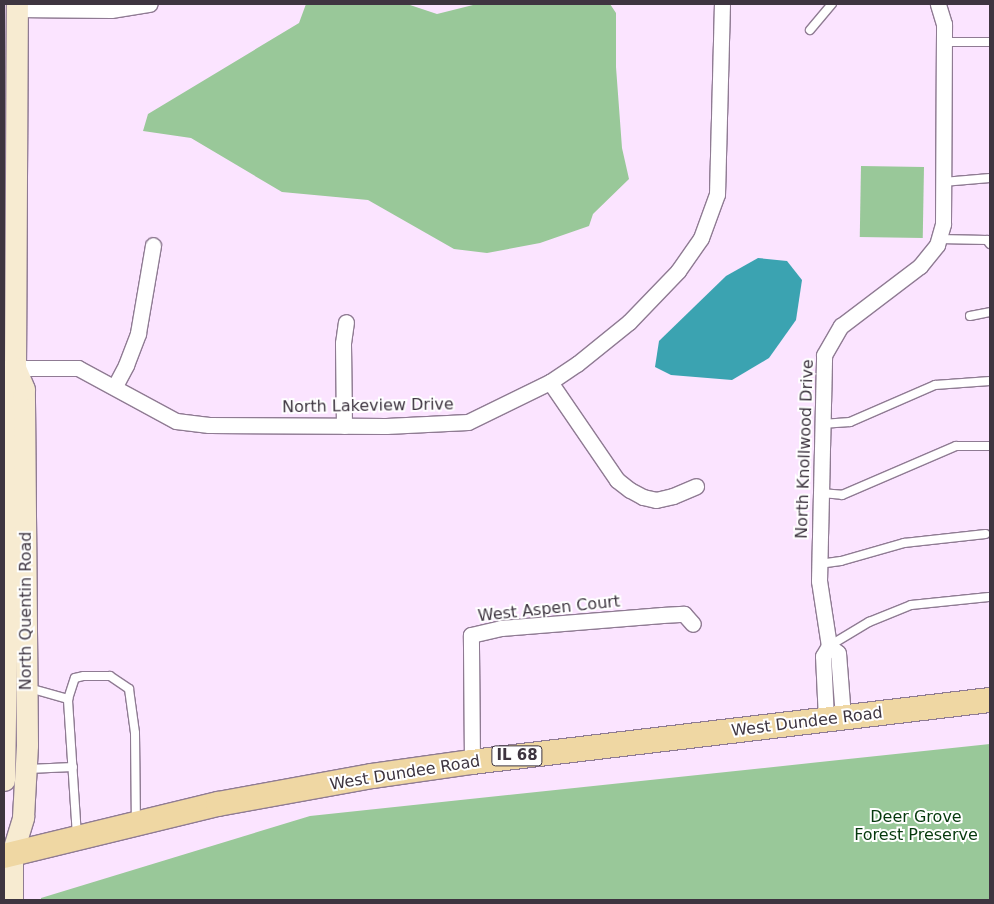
<!DOCTYPE html>
<style>
body{margin:0}
#map{position:relative;width:994px;height:904px;overflow:hidden;background:#fbe4ff;font-family:"DejaVu Sans",sans-serif}
div>[style]{position:absolute}
[style*='--x']{left:calc(var(--x)*1px);top:calc(var(--y)*1px);width:calc(var(--w)*1px);rotate:calc(var(--a)*1deg)}
.green>*{inset:0;background:#99c899;transform-origin:0 0}
.water>*{inset:0;background:#3ba3b1}
.roads{filter:drop-shadow(1px 0 #8f7b93) drop-shadow(-1px 0 #8f7b93) drop-shadow(0 1px #8f7b93) drop-shadow(0 -1px #8f7b93)}
.service>*{height:8px;margin:-4px;padding:0 4px;transform-origin:4px;border-radius:4px;background:#fff}
.minor>*{height:15px;margin:-7.5px;padding:0 7.5px;transform-origin:7.5px;border-radius:7.5px;background:#fff}
.secondary>*{height:21px;margin:-10.5px;padding:0 10.5px;transform-origin:10.5px;border-radius:10.5px;background:#f7ebd1}
.primary>*{height:24px;margin:-12px;padding:0 12px;transform-origin:12px;border-radius:12px;background:#efd7a3}
span{translate:-50% -50%;white-space:nowrap;text-align:center;line-height:1.15;-webkit-text-stroke:4px #fff;paint-order:stroke}
.shield-label span{padding:1px 4px;background:#fff;border:1px solid;border-radius:4px;-webkit-text-stroke-width:0}
.shield-label{font-size:15px;color:#3e3540;font-weight:700}
.street-label{font-size:16px;color:#3e3540}
.park-label{font-size:16px;color:#06390d}
.frame{position:absolute;inset:0;border:5px solid #3e3540;pointer-events:none}
</style>
<div id="map">
<div class="green">
<i style="clip-path:polygon(306px 4px,407px 4px,437px 14px,477px 4px,610px 4px,616px 13px,616px 67px,622px 148px,629px 179px,593px 214px,589px 226px,540px 243px,487px 253px,454px 249px,368px 200px,282px 192px,191px 138px,143px 131px,148px 114px,299px 23px)"></i>
<i style="left:861px;top:166px;width:63px;height:71px;rotate:1deg"></i>
<i style="clip-path:polygon(990px 744px,990px 900px,41px 900px,41px 898px,310px 816px)"></i>
</div>
<div class="water">
<i style="clip-path:polygon(758px 258px,787px 261px,802px 280px,796px 320px,769px 358px,732px 380px,671px 375px,655px 367px,659px 341px,726px 276px)"></i>
</div>
<div class="roads">
<div class="service">
<i style="--x:810;--y:30;--w:34;--a:-50"></i>
<i style="--x:943;--y:42;--w:47;--a:0"></i>
<i style="--x:943;--y:182;--w:47;--a:-4.9"></i>
<i style="--x:939;--y:239;--w:48;--a:1.2"></i>
<i style="--x:987;--y:240;--w:5;--a:53"></i>
<i style="--x:970;--y:316;--w:20;--a:-11"></i>
<i style="--x:822;--y:424;--w:28;--a:-4"></i>
<i style="--x:850;--y:422;--w:93;--a:-23.5"></i>
<i style="--x:935;--y:385;--w:55;--a:-4.2"></i>
<i style="--x:821;--y:493;--w:21;--a:5"></i>
<i style="--x:842;--y:495;--w:124;--a:-23.3"></i>
<i style="--x:956;--y:446;--w:34;--a:0"></i>
<i style="--x:819;--y:564;--w:22;--a:-8"></i>
<i style="--x:841;--y:561;--w:66;--a:-15.9"></i>
<i style="--x:904;--y:543;--w:82;--a:-6.3"></i>
<i style="--x:829;--y:646;--w:47;--a:-31"></i>
<i style="--x:869;--y:622;--w:45;--a:-22"></i>
<i style="--x:911;--y:605;--w:78;--a:-5.9"></i>
<i style="--x:29;--y:688;--w:41;--a:15.8"></i>
<i style="--x:28;--y:769;--w:45;--a:-2.5"></i>
<i style="--x:77;--y:836;--w:137;--a:-93.8"></i>
<i style="--x:68;--y:699;--w:22;--a:-72"></i>
<i style="--x:75;--y:678;--w:9;--a:-13"></i>
<i style="--x:84;--y:676;--w:26;--a:0"></i>
<i style="--x:110;--y:676;--w:23;--a:34"></i>
<i style="--x:129;--y:689;--w:44;--a:82.2"></i>
<i style="--x:135;--y:733;--w:89;--a:89.4"></i>
</div>
<div class="minor">
<i style="--x:17;--y:9;--w:94;--a:0.6"></i>
<i style="--x:111;--y:10;--w:39;--a:-9"></i>
<i style="--x:4;--y:368;--w:74;--a:0"></i>
<i style="--x:78;--y:368;--w:111;--a:28.4"></i>
<i style="--x:176;--y:421;--w:33;--a:7"></i>
<i style="--x:209;--y:425;--w:177;--a:0.3"></i>
<i style="--x:386;--y:426;--w:82;--a:-2.8"></i>
<i style="--x:468;--y:422;--w:91;--a:-26"></i>
<i style="--x:550;--y:382;--w:32;--a:-34"></i>
<i style="--x:577;--y:364;--w:67;--a:-38.9"></i>
<i style="--x:629;--y:322;--w:71;--a:-46.1"></i>
<i style="--x:678;--y:271;--w:40;--a:-55.1"></i>
<i style="--x:701;--y:238;--w:47;--a:-70"></i>
<i style="--x:717;--y:194;--w:190;--a:-88.5"></i>
<i style="--x:550;--y:382;--w:119;--a:55.6"></i>
<i style="--x:617;--y:480;--w:16;--a:38"></i>
<i style="--x:630;--y:490;--w:15;--a:28"></i>
<i style="--x:643;--y:497;--w:13;--a:13"></i>
<i style="--x:656;--y:500;--w:17;--a:-13"></i>
<i style="--x:673;--y:496;--w:25;--a:-23"></i>
<i style="--x:115;--y:386;--w:24;--a:-62"></i>
<i style="--x:126;--y:365;--w:34;--a:-69"></i>
<i style="--x:138;--y:333;--w:89;--a:-80.3"></i>
<i style="--x:344;--y:426;--w:83;--a:-90.7"></i>
<i style="--x:343;--y:343;--w:21;--a:-82"></i>
<i style="--x:829;--y:646;--w:11;--a:38"></i>
<i style="--x:838;--y:653;--w:64;--a:85.5"></i>
<i style="--x:826;--y:719;--w:63;--a:-92.7"></i>
<i style="--x:823;--y:656;--w:12;--a:-59"></i>
<i style="--x:829;--y:646;--w:66;--a:-98.7"></i>
<i style="--x:819;--y:581;--w:226;--a:-88.7"></i>
<i style="--x:824;--y:355;--w:34;--a:-60"></i>
<i style="--x:841;--y:326;--w:99;--a:-37.2"></i>
<i style="--x:920;--y:266;--w:27;--a:-51"></i>
<i style="--x:937;--y:245;--w:22;--a:-74"></i>
<i style="--x:943;--y:224;--w:200;--a:-89.7"></i>
<i style="--x:944;--y:24;--w:21;--a:-107"></i>
<i style="--x:472;--y:762;--w:127;--a:-90.5"></i>
<i style="--x:471;--y:635;--w:31;--a:-13"></i>
<i style="--x:501;--y:628;--w:162;--a:-4.6"></i>
<i style="--x:662;--y:615;--w:22;--a:-3"></i>
<i style="--x:684;--y:614;--w:13;--a:48"></i>
</div>
<div class="secondary">
<i style="--x:4;--y:780;--w:194;--a:-89.1"></i>
<i style="--x:7;--y:586;--w:189;--a:-90.3"></i>
<i style="--x:6;--y:397;--w:30;--a:-73"></i>
<i style="--x:15;--y:368;--w:364;--a:-89.7"></i>
<i style="--x:12;--y:900;--w:46;--a:-90"></i>
<i style="--x:12;--y:854;--w:39;--a:-73"></i>
<i style="--x:23;--y:817;--w:72;--a:-86.8"></i>
<i style="--x:27;--y:745;--w:356;--a:-90.5"></i>
<i style="--x:24;--y:389;--w:23;--a:-113"></i>
</div>
<div class="primary">
<i style="--x:4;--y:856;--w:220;--a:-13.7"></i>
<i style="--x:218;--y:804;--w:157;--a:-10.3"></i>
<i style="--x:372;--y:776;--w:101;--a:-8"></i>
<i style="--x:472;--y:762;--w:522;--a:-6.83"></i>
</div>
</div>
<div class="shield-label">
<span style="left:517px;top:756px">IL 68</span>
</div>
<div class="street-label">
<span style="left:368px;top:406px;rotate:-1deg">North Lakeview Drive</span>
<span style="left:805px;top:449px;rotate:-88deg">North Knollwood Drive</span>
<span style="left:549px;top:609px;rotate:-6deg">West Aspen Court</span>
<span style="left:26px;top:611px;rotate:-90deg">North Quentin Road</span>
<span style="left:807px;top:722px;rotate:-7deg">West Dundee Road</span>
<span style="left:405px;top:773px;rotate:-9deg">West Dundee Road</span>
</div>
<div class="park-label">
<span style="left:916px;top:826px">Deer Grove<br>Forest Preserve</span>
</div>
<div class="frame"></div>
</div>
